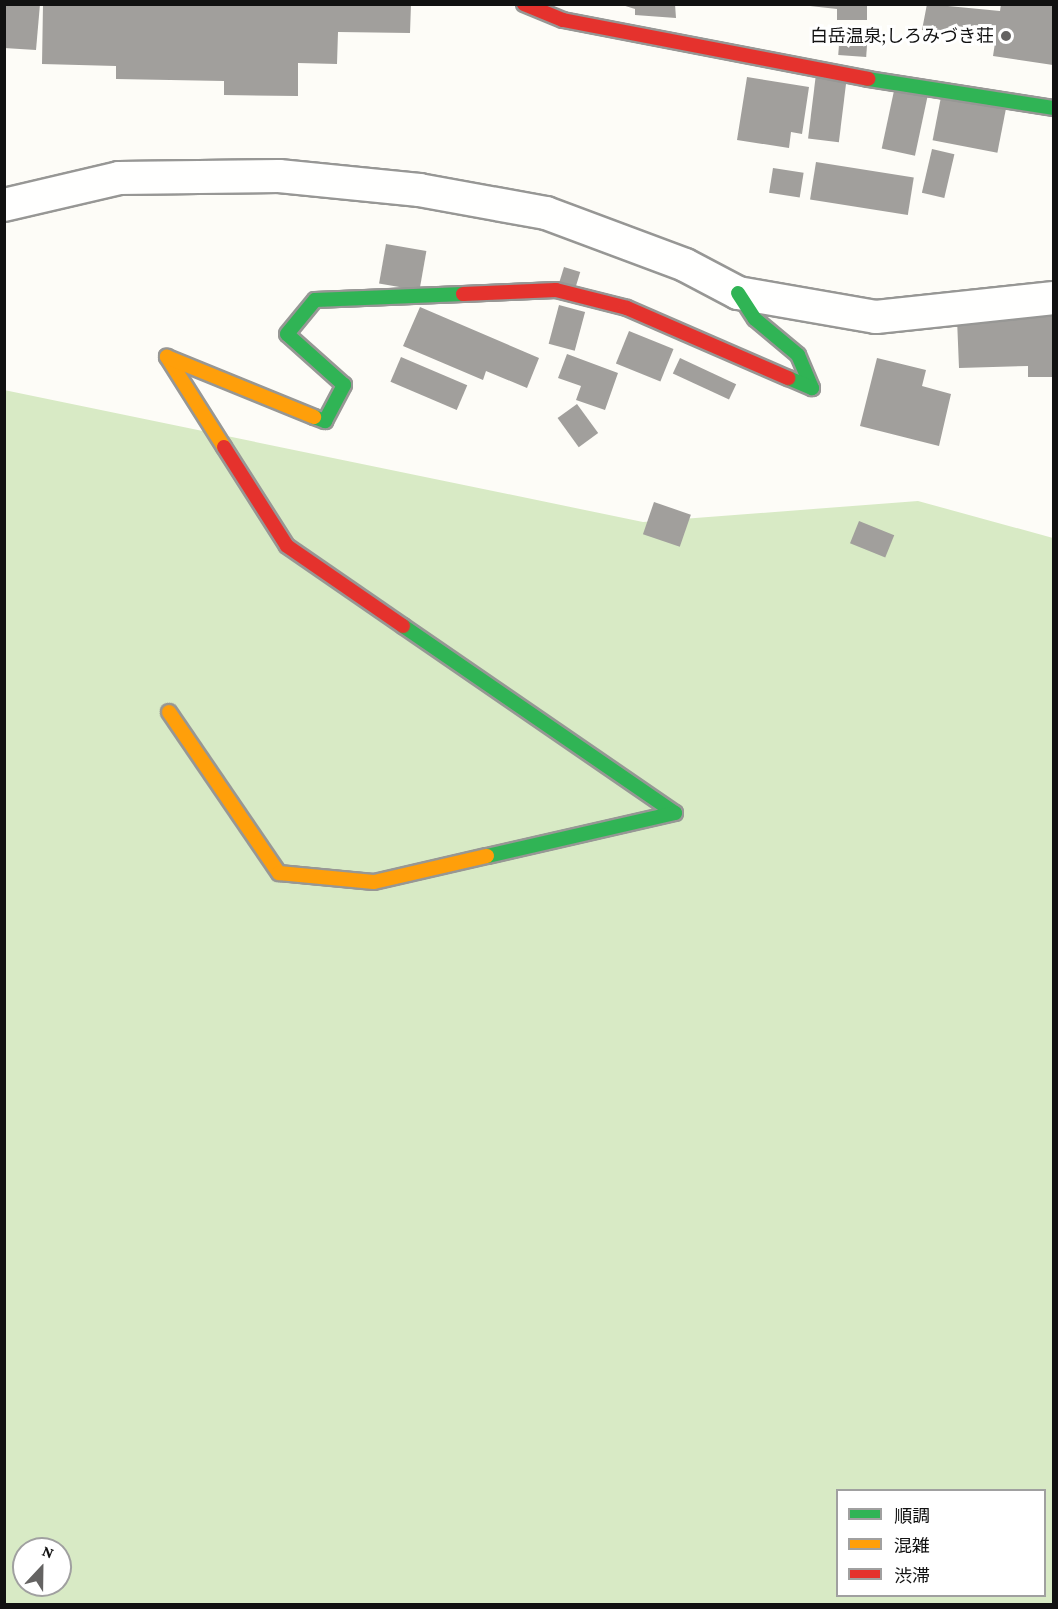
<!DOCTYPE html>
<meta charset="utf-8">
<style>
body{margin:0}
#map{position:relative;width:1058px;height:1609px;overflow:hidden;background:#fdfcf7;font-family:"Crimson Pro","Noto Sans JP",serif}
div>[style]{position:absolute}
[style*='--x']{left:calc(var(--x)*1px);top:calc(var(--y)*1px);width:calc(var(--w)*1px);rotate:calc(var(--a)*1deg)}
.forest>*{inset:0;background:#d8eac5}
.building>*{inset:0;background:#a19f9c;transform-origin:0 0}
.roads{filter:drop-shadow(2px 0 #979795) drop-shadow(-2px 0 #979795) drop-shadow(0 2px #979795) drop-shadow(0 -2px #979795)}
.street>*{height:32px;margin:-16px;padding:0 16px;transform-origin:16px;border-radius:16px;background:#fffffe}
.fast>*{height:14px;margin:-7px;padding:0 7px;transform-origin:7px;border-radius:7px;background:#30b455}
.slow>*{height:14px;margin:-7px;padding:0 7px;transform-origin:7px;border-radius:7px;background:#ff9f0a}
.jam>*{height:14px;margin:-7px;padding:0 7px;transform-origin:7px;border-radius:7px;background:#e5322d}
.dots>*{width:16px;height:16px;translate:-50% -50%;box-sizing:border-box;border:3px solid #fff;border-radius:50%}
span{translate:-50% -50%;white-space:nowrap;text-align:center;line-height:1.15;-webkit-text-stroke:6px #fff;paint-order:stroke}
.poi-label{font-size:18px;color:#111}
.right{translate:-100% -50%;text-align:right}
.frame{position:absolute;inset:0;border:6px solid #111;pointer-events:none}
.legend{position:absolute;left:836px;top:1489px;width:210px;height:108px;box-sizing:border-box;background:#fff;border:2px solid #a0a0a0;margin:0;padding:8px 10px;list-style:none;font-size:18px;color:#111}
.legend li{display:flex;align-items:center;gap:12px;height:30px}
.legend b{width:30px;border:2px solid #a0a0a0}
.north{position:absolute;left:12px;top:1537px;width:60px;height:60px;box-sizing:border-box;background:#fff;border:2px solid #a0a0a0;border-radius:50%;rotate:22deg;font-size:16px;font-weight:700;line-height:24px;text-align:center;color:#111}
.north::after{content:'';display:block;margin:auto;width:21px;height:27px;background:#646362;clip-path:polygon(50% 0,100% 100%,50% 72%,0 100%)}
</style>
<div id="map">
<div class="forest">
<i style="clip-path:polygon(evenodd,4px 390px,643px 522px,918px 501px,1053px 538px,1053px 1604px,5px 1604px,4px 390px,838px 1490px,1044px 1490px,1044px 1596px,838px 1596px,838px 1490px,4px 390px,24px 1549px,60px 1549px,60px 1585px,24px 1585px,24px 1549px)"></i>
</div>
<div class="building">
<i style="clip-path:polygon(4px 4px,40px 4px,36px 50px,4px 48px)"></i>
<i style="clip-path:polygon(43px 4px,411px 4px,410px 33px,338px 32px,337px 64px,298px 63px,298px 96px,224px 95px,224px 81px,116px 79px,116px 66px,42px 64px)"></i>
<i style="clip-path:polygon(619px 4px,675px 4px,676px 18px,635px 15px,635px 9px)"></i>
<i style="clip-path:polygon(792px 4px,867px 4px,867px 20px,837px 20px,837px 9px)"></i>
<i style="clip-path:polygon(927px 4px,1000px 11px,1001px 4px,1054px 4px,1053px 65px,993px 56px,995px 43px,922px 30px)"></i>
<i style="left:840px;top:30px;width:28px;height:25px;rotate:4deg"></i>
<i style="left:816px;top:74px;width:31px;height:65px;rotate:7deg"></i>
<i style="clip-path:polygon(747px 77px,809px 87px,802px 134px,791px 132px,789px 148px,737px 140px)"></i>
<i style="left:895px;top:86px;width:34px;height:64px;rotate:12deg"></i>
<i style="left:941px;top:97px;width:66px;height:44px;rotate:11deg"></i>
<i style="left:932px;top:149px;width:23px;height:45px;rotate:13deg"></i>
<i style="left:816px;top:162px;width:99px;height:38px;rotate:9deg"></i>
<i style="left:773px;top:168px;width:31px;height:25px;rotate:9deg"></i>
<i style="left:386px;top:244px;width:41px;height:40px;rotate:10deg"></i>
<i style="left:564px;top:267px;width:17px;height:17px;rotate:17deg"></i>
<i style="left:559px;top:305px;width:27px;height:40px;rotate:15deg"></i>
<i style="clip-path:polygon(420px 307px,539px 358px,527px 388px,486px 371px,483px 380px,403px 346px)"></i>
<i style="clip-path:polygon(1054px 316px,1054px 377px,1028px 377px,1028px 366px,959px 368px,957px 319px)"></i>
<i style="left:629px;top:331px;width:48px;height:35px;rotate:22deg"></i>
<i style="clip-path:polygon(567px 354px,618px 373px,605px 410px,576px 400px,581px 386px,558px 378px)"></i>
<i style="left:401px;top:357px;width:72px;height:27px;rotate:23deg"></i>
<i style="left:680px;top:358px;width:62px;height:17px;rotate:25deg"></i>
<i style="clip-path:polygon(877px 358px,926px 370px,922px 386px,951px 394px,939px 446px,860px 426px)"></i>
<i style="left:577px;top:404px;width:36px;height:24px;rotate:54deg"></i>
<i style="left:654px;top:502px;width:39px;height:34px;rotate:19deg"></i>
<i style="left:859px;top:521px;width:38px;height:24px;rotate:22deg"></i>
</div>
<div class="roads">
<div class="street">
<i style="--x:4;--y:205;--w:118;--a:-13.2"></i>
<i style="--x:119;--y:178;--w:160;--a:-0.7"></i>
<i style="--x:279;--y:176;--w:141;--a:5.7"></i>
<i style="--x:419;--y:190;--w:129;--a:10.3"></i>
<i style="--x:546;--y:213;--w:148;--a:20.5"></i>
<i style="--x:685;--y:265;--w:60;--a:27.8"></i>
<i style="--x:738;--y:293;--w:140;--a:9.9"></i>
<i style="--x:876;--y:317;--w:179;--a:-6.1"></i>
</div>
<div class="fast">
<i style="--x:868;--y:79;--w:188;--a:8.9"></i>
<i style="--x:738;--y:293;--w:31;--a:57"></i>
<i style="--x:755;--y:319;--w:56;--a:39.9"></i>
<i style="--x:798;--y:355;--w:36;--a:67"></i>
<i style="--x:812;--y:388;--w:26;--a:-157"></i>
<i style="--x:314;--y:417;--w:12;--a:20"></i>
<i style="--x:325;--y:421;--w:41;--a:-62.2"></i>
<i style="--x:344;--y:385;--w:76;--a:-138.2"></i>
<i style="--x:287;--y:334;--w:44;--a:-50.5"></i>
<i style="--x:315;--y:300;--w:148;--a:-2.3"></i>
<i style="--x:403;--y:626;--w:330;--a:34.5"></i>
<i style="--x:675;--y:813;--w:193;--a:167.1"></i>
</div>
<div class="slow">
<i style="--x:224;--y:447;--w:107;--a:-122.3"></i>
<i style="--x:167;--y:357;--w:159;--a:22.2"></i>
<i style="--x:169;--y:712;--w:195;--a:55.7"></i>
<i style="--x:279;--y:873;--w:95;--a:5.4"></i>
<i style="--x:374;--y:882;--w:116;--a:-13"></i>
</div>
<div class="jam">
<i style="--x:524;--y:4;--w:42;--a:22.3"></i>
<i style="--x:563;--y:20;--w:311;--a:10.9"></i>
<i style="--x:463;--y:294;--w:93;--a:-2.5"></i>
<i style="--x:556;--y:290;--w:73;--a:14.2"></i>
<i style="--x:627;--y:308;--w:176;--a:23.5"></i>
<i style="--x:224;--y:447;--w:117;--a:57.5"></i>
<i style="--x:287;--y:546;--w:141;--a:34.6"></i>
</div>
</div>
<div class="dots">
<i style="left:1006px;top:36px;background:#646362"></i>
</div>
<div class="poi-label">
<span class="right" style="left:994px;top:36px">白岳温泉;しろみづき荘</span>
</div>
<div class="frame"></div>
<ul class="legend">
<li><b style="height:8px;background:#30b455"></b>順調</li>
<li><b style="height:8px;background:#ff9f0a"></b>混雑</li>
<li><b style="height:8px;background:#e5322d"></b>渋滞</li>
</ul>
<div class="north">N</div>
</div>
